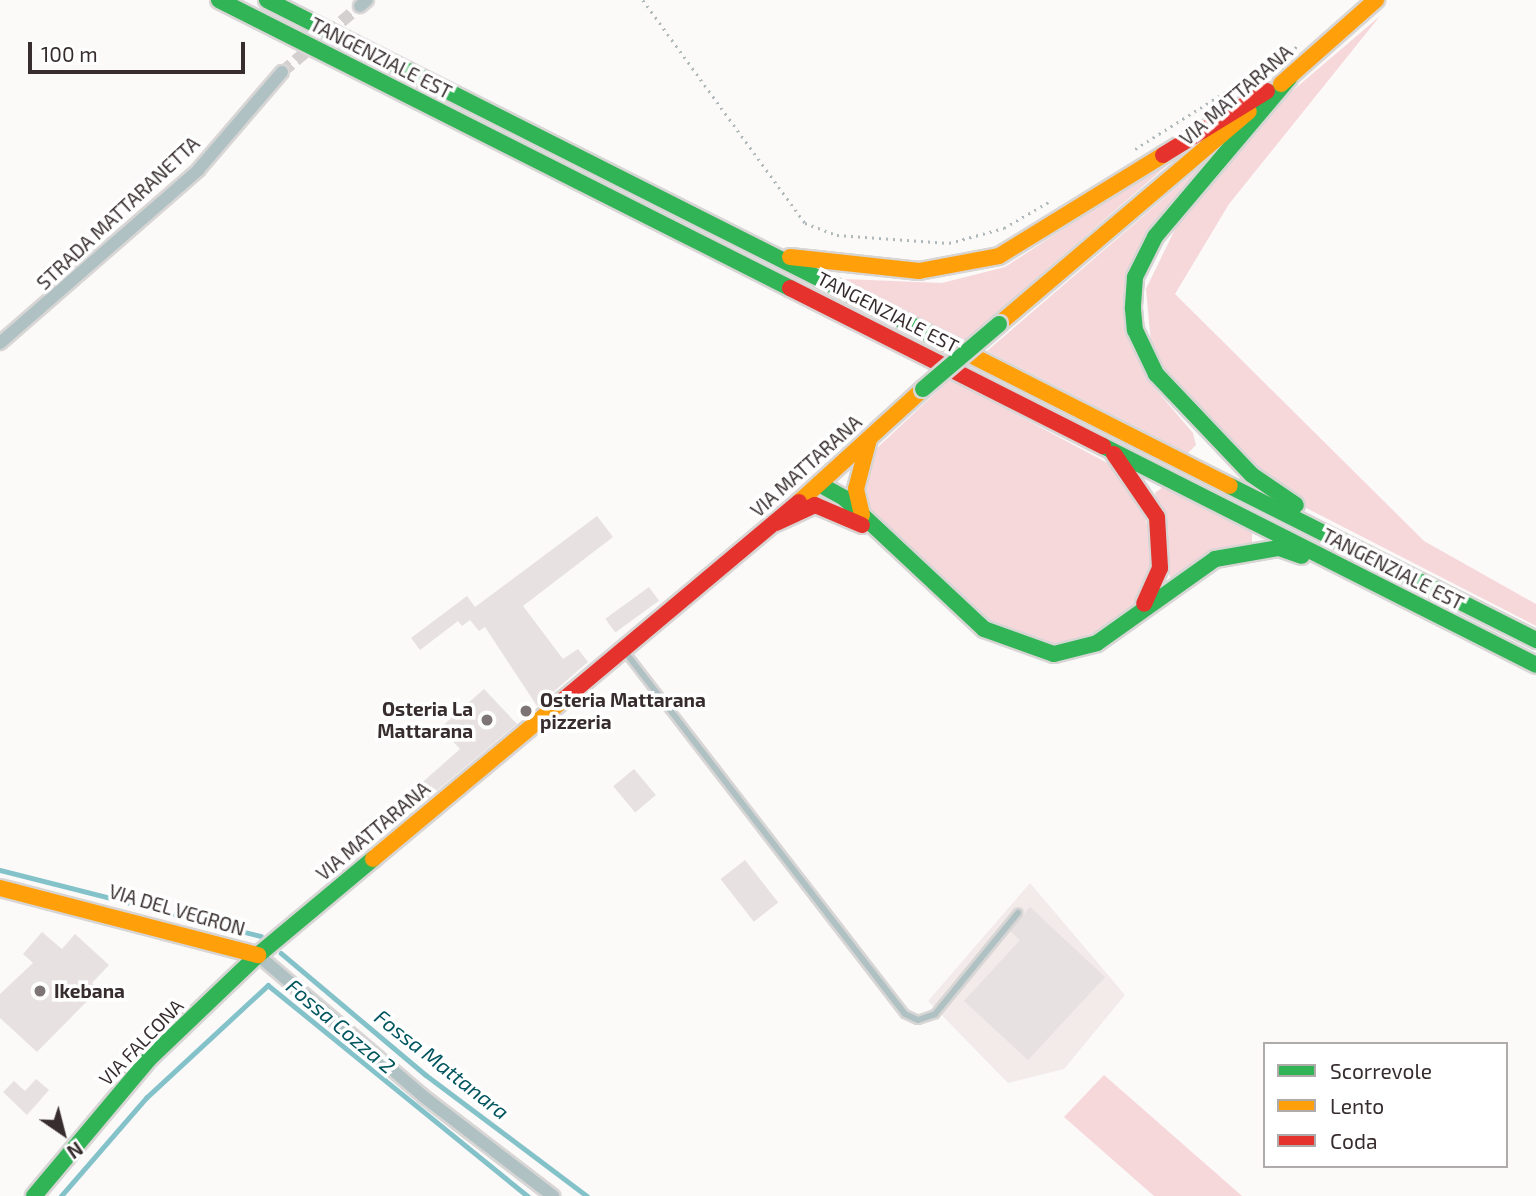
<!DOCTYPE html>
<style>
body{margin:0}
#map{position:relative;width:1536px;height:1196px;overflow:hidden;background:#fcf9f9;font-family:"Exo 2",sans-serif}
div>[style]{position:absolute}
[style*='--x']{left:calc(var(--x)*1px);top:calc(var(--y)*1px);width:calc(var(--w)*1px);rotate:calc(var(--a)*1deg)}
.built>*{inset:0;background:#f3eaea}
.green>*{inset:0;background:#f6d7da}
.stream>*{height:4.5px;margin:-2.25px;padding:0 2.25px;transform-origin:2.25px;border-radius:2.25px;background:#84c2ca}
.building>*{inset:0;background:#e8e1e1;transform-origin:0 0}
.street-tunnel>*{height:12px;margin-top:-6px;transform-origin:0;background:repeating-linear-gradient(90deg,#d5d0d0 0 12px,transparent 0 18px)}
.path>*{height:2.5px;margin-top:-1.25px;transform-origin:0;background:repeating-linear-gradient(90deg,#afb9bb 0 2px,transparent 0 7px)}
.roads{filter:drop-shadow(2px 0 #d8d5d5) drop-shadow(-2px 0 #d8d5d5) drop-shadow(0 2px #d8d5d5) drop-shadow(0 -2px #d8d5d5)}
.lane>*{height:6px;margin:-3px;padding:0 3px;transform-origin:3px;border-radius:3px;background:#afc1c3}
.street>*{height:12px;margin:-6px;padding:0 6px;transform-origin:6px;border-radius:6px;background:#afc1c3}
.fast>*{height:16px;margin:-8px;padding:0 8px;transform-origin:8px;border-radius:8px;background:#30b455}
.slow>*{height:16px;margin:-8px;padding:0 8px;transform-origin:8px;border-radius:8px;background:#ff9f0a}
.jam>*{height:16px;margin:-8px;padding:0 8px;transform-origin:8px;border-radius:8px;background:#e5322d}
.bridges{filter:drop-shadow(2px 0 #d8d5d5) drop-shadow(-2px 0 #d8d5d5) drop-shadow(0 2px #d8d5d5) drop-shadow(0 -2px #d8d5d5)}
.fast-bridge>*{height:16px;margin:-8px;padding:0 8px;transform-origin:8px;border-radius:8px;background:#30b455}
.dots>*{width:19px;height:19px;translate:-50% -50%;box-sizing:border-box;border:4px solid #fff;border-radius:50%}
span{translate:-50% -50%;white-space:nowrap;text-align:center;line-height:1.15;-webkit-text-stroke:7px #fff;paint-order:stroke}
.street-label{font-size:19px;color:#372d2e}
.poi-label{font-size:19px;color:#372d2e;font-weight:700}
.left{translate:0 -50%;text-align:left}
.right{translate:-100% -50%;text-align:right}
.water-label{font-size:21px;color:#01555e;font-style:italic}
.legend{position:absolute;left:1263px;top:1042px;width:245px;height:126px;box-sizing:border-box;background:#fff;border:2px solid #afabab;margin:0;padding:9px 12px;list-style:none;font-size:21px;color:#372d2e}
.legend li{display:flex;align-items:center;gap:14px;height:35px}
.legend b{width:35px;border:2px solid #afabab}
.north{position:absolute;left:28px;top:1098px;width:70px;height:70px;-webkit-text-stroke:5px #fff;paint-order:stroke;rotate:145deg;font-size:19px;font-weight:700;line-height:28px;text-align:center;color:#372d2e}
.north::after{content:'';display:block;margin:auto;width:24px;height:32px;background:#372d2e;clip-path:polygon(50% 0,100% 100%,50% 72%,0 100%)}
.scale{position:absolute;left:28px;top:42px;width:217px;height:32px;box-sizing:border-box;border:4px solid #372d2e;border-top:0;padding-left:9px;font-size:21px;line-height:24px;white-space:nowrap;color:#372d2e;-webkit-text-stroke:5px #fff;paint-order:stroke}
</style>
<div id="map">
<div class="built">
<i style="clip-path:polygon(1030px 883px,1125px 995px,1064px 1069px,1008px 1083px,928px 1001px)"></i>
</div>
<div class="green">
<i style="clip-path:polygon(1380px 16px,1229px 204px,1175px 294px,1424px 541px,1536px 604px,1536px 626px,1281px 495px,1158px 362px,1151px 343px,1146px 289px,1179px 221px,1264px 115px)"></i>
<i style="clip-path:polygon(1186px 149px,963px 342px,844px 279px,942px 283px,1005px 267px)"></i>
<i style="clip-path:polygon(1207px 161px,1138px 254px,1146px 378px,1193px 433px,1196px 445px,1188px 453px,987px 351px)"></i>
<i style="clip-path:polygon(950px 379px,1113px 466px,1143px 503px,1153px 558px,1137px 603px,1112px 626px,1060px 645px,1001px 630px,865px 506px,866px 466px,875px 450px)"></i>
<i style="clip-path:polygon(1163px 487px,1252px 533px,1252px 542px,1170px 578px,1155px 493px)"></i>
<i style="clip-path:polygon(1104px 1075px,1242px 1196px,1154px 1196px,1064px 1117px)"></i>
</div>
<div class="stream">
<i style="--x:0;--y:870;--w:269;--a:14.2"></i>
<i style="--x:281;--y:953;--w:189;--a:40.1"></i>
<i style="--x:426;--y:1075;--w:201;--a:36.9"></i>
<i style="--x:61;--y:1196;--w:130;--a:-49.1"></i>
<i style="--x:146;--y:1098;--w:166;--a:-42.8"></i>
<i style="--x:268;--y:985;--w:335;--a:39.1"></i>
</div>
<div class="building">
<i style="clip-path:polygon(597px 516px,613px 537px,523px 606px,563px 659px,578px 649px,588px 662px,537px 706px,485px 627px,479px 631px,470px 620px,462px 626px,458px 621px,420px 650px,411px 638px,467px 596px,475px 607px)"></i>
<i style="left:649px;top:587px;width:17px;height:54px;rotate:54deg"></i>
<i style="clip-path:polygon(484px 689px,517px 724px,427px 799px,417px 787px,460px 749px,440px 728px)"></i>
<i style="left:634px;top:769px;width:34px;height:27px;rotate:50deg"></i>
<i style="left:745px;top:860px;width:54px;height:31px;rotate:52deg"></i>
<i style="clip-path:polygon(1030px 907px,1105px 977px,1028px 1060px,964px 1001px,1020px 940px,1010px 931px)"></i>
<i style="clip-path:polygon(42px 932px,62px 949px,75px 934px,109px 965px,92px 983px,99px 989px,37px 1052px,0 1018px,0 994px,33px 963px,23px 954px)"></i>
<i style="clip-path:polygon(36px 1079px,49px 1090px,27px 1115px,3px 1092px,14px 1081px,25px 1091px)"></i>
</div>
<div class="street-tunnel">
<i style="--x:328;--y:33;--w:42;--a:-40.2"></i>
<i style="--x:282;--y:72;--w:42;--a:-40.2"></i>
</div>
<div class="path">
<i style="--x:643;--y:0;--w:276;--a:54"></i>
<i style="--x:805;--y:223;--w:34;--a:21"></i>
<i style="--x:837;--y:235;--w:112;--a:4.1"></i>
<i style="--x:949;--y:243;--w:57;--a:-15.3"></i>
<i style="--x:1004;--y:228;--w:56;--a:-30.3"></i>
<i style="--x:1135;--y:149;--w:196;--a:-32.3"></i>
</div>
<div class="roads">
<div class="lane">
<i style="--x:626;--y:653;--w:456;--a:52.3"></i>
<i style="--x:905;--y:1014;--w:14;--a:25"></i>
<i style="--x:918;--y:1020;--w:18;--a:-19"></i>
<i style="--x:935;--y:1014;--w:131;--a:-50.6"></i>
</div>
<div class="street">
<i style="--x:360;--y:6;--w:9;--a:-41"></i>
<i style="--x:0;--y:343;--w:263;--a:-41.1"></i>
<i style="--x:198;--y:170;--w:129;--a:-49.4"></i>
<i style="--x:258;--y:955;--w:218;--a:40.5"></i>
<i style="--x:424;--y:1097;--w:163;--a:37.5"></i>
</div>
<div class="fast">
<i style="--x:219;--y:0;--w:640;--a:26.77"></i>
<i style="--x:267;--y:0;--w:759;--a:26.77"></i>
<i style="--x:1290;--y:77;--w:209;--a:130.2"></i>
<i style="--x:1155;--y:237;--w:45;--a:116.6"></i>
<i style="--x:1135;--y:277;--w:32;--a:94"></i>
<i style="--x:1133;--y:309;--w:21;--a:85"></i>
<i style="--x:1135;--y:330;--w:49;--a:64.5"></i>
<i style="--x:1156;--y:374;--w:139;--a:46.5"></i>
<i style="--x:1252;--y:475;--w:53;--a:34.3"></i>
<i style="--x:1103;--y:446;--w:485;--a:26.8"></i>
<i style="--x:819;--y:484;--w:29;--a:29"></i>
<i style="--x:844;--y:498;--w:192;--a:43.1"></i>
<i style="--x:984;--y:629;--w:74;--a:19.7"></i>
<i style="--x:1054;--y:654;--w:44;--a:-14.3"></i>
<i style="--x:1097;--y:643;--w:145;--a:-35.4"></i>
<i style="--x:1215;--y:559;--w:65;--a:-9.8"></i>
<i style="--x:1279;--y:548;--w:24;--a:19"></i>
<i style="--x:1230;--y:486;--w:343;--a:26.7"></i>
<i style="--x:34;--y:1196;--w:177;--a:-50"></i>
<i style="--x:148;--y:1060;--w:152;--a:-43.7"></i>
<i style="--x:258;--y:955;--w:150;--a:-39.9"></i>
</div>
<div class="slow">
<i style="--x:1281;--y:84;--w:127;--a:-41.5"></i>
<i style="--x:790;--y:257;--w:130;--a:6.2"></i>
<i style="--x:919;--y:271;--w:81;--a:-10.6"></i>
<i style="--x:999;--y:256;--w:193;--a:-31.6"></i>
<i style="--x:999;--y:324;--w:328;--a:-40.4"></i>
<i style="--x:945;--y:342;--w:319;--a:26.8"></i>
<i style="--x:799;--y:502;--w:168;--a:-42.3"></i>
<i style="--x:862;--y:515;--w:27;--a:-103"></i>
<i style="--x:856;--y:489;--w:52;--a:-75.4"></i>
<i style="--x:373;--y:859;--w:248;--a:-39.9"></i>
<i style="--x:0;--y:888;--w:267;--a:14.6"></i>
</div>
<div class="jam">
<i style="--x:1163;--y:155;--w:122;--a:-31.6"></i>
<i style="--x:790;--y:288;--w:351;--a:26.8"></i>
<i style="--x:1114;--y:454;--w:76;--a:55.7"></i>
<i style="--x:1157;--y:517;--w:51;--a:86.6"></i>
<i style="--x:1160;--y:568;--w:39;--a:114"></i>
<i style="--x:776;--y:523;--w:43;--a:-24.8"></i>
<i style="--x:815;--y:505;--w:51;--a:23.1"></i>
<i style="--x:563;--y:700;--w:308;--a:-40"></i>
</div>
</div>
<div class="bridges">
<div class="fast-bridge">
<i style="--x:923;--y:389;--w:100;--a:-40.5"></i>
</div>
</div>
<div class="dots">
<i style="left:526px;top:711px;background:#7c7475"></i>
<i style="left:487px;top:720px;background:#7c7475"></i>
<i style="left:40px;top:991px;background:#7c7475"></i>
</div>
<div class="street-label">
<span style="left:381px;top:58px;rotate:27deg">TANGENZIALE EST</span>
<span style="left:1236px;top:95px;rotate:-41deg">VIA MATTARANA</span>
<span style="left:118px;top:213px;rotate:-43deg">STRADA MATTARANETTA</span>
<span style="left:888px;top:312px;rotate:27deg">TANGENZIALE EST</span>
<span style="left:806px;top:466px;rotate:-42deg">VIA MATTARANA</span>
<span style="left:1393px;top:569px;rotate:27deg">TANGENZIALE EST</span>
<span style="left:373px;top:831px;rotate:-40deg">VIA MATTARANA</span>
<span style="left:177px;top:910px;rotate:16deg">VIA DEL VEGRON</span>
<span style="left:141px;top:1042px;rotate:-46deg">VIA FALCONA</span>
</div>
<div class="poi-label">
<span class="left" style="left:540px;top:711px">Osteria Mattarana<br>pizzeria</span>
<span class="right" style="left:473px;top:720px">Osteria La<br>Mattarana</span>
<span class="left" style="left:54px;top:991px">Ikebana</span>
</div>
<div class="water-label">
<span style="left:341px;top:1026px;rotate:40deg">Fossa Cozza 2</span>
<span style="left:442px;top:1064px;rotate:38deg">Fossa Mattanara</span>
</div>
<ul class="legend">
<li><b style="height:9px;background:#30b455"></b>Scorrevole</li>
<li><b style="height:9px;background:#ff9f0a"></b>Lento</li>
<li><b style="height:9px;background:#e5322d"></b>Coda</li>
</ul>
<div class="north">N</div>
<div class="scale">100 m</div>
</div>
